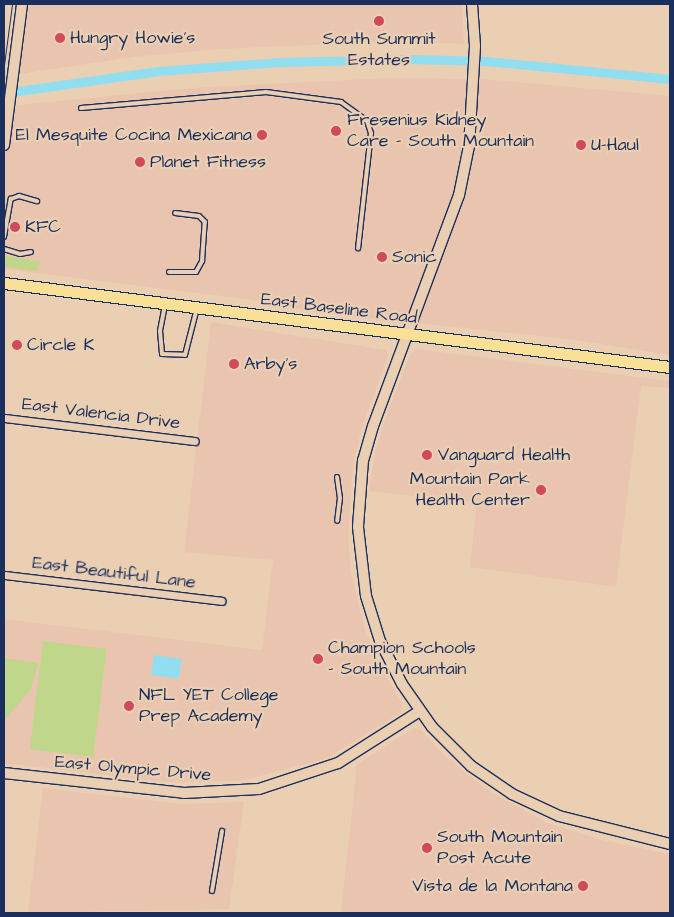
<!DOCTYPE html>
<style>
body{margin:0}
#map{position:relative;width:674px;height:917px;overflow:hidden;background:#ebcfb2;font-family:"Architects Daughter",sans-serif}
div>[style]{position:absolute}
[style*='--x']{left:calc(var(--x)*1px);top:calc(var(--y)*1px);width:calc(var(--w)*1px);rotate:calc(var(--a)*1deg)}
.built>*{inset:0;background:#e9c5af}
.green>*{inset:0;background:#c0d68b;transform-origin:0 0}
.water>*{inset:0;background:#90deef;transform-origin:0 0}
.canal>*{height:9px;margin:-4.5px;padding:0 4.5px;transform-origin:4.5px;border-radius:4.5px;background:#90deef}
.roads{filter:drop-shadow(1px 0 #1b2f5e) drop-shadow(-1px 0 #1b2f5e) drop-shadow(0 1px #1b2f5e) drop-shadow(0 -1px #1b2f5e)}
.lane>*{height:4px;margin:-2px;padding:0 2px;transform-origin:2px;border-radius:2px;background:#ebcfb2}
.street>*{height:7px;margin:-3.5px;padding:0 3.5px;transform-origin:3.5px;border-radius:3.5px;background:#ebcfb2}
.secondary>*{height:10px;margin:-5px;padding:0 5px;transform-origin:5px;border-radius:5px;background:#ebcfb2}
.primary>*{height:11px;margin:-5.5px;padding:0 5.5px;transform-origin:5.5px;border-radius:5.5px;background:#fadf96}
.tram>*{height:1px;margin:-0.5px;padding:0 0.5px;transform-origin:0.5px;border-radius:0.5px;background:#1b2f5e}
.dots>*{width:14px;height:14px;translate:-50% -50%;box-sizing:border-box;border:2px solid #ebcfb2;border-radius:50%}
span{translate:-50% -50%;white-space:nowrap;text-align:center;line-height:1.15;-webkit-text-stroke:4.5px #ebcfb2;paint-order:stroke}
.poi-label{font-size:18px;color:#1b2f5e}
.left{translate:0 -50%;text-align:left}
.right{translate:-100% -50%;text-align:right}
.street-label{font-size:18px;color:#1b2f5e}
.frame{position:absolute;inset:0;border:5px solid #1b2f5e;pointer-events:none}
</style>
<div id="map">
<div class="built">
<i style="clip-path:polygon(24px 4px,462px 4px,464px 44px,405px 41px,220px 49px,133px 57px,12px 75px)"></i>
<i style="clip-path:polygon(386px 78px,484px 79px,670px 96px,670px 355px,575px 340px,313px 312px,271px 302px,4px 269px,4px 141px,8px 106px,191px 88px)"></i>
<i style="clip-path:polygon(211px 322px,386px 350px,388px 357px,362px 427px,353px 465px,348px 536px,351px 573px,364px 627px,381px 667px,402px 703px,401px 713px,325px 759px,240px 781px,167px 782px,4px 763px,4px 619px,262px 650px,273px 560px,184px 552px)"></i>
<i style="clip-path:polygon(416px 349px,670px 381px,670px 388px,641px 386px,616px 587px,470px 567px,477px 503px,369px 491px,376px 449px,388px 411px,410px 355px)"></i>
<i style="clip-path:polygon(414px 728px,421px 730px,442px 753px,486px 789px,545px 822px,602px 840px,670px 854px,670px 913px,341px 913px,357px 764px)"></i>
<i style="clip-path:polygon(43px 788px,181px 804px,244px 802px,229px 909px,28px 913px)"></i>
</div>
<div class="green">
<i style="clip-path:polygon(4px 256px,39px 261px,41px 262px,36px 271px,4px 267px)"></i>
<i style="left:43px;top:641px;width:64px;height:109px;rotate:7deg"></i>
<i style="clip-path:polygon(4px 658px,38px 663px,31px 689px,4px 721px)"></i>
</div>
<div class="water">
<i style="left:154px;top:655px;width:28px;height:20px;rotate:8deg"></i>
</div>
<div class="canal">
<i style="--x:4;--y:93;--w:156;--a:-8.1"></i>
<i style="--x:158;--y:71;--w:122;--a:-4.2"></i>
<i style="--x:280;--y:62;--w:132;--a:-1.3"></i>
<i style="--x:412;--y:59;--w:75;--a:1.5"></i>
<i style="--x:487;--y:61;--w:184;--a:5.6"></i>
</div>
<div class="roads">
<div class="lane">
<i style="--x:81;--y:108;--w:186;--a:-4.9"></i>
<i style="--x:266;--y:92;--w:76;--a:7.6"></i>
<i style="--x:341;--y:102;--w:32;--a:36"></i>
<i style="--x:367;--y:121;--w:13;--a:72"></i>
<i style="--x:371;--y:133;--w:116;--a:96.4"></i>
<i style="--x:4;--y:237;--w:39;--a:-80"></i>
<i style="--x:11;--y:199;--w:9;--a:-21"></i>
<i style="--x:19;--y:196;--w:19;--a:16"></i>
<i style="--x:4;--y:249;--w:17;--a:17"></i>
<i style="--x:20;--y:254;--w:11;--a:-10"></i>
<i style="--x:169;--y:272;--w:27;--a:0"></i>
<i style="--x:196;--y:272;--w:13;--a:-61"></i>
<i style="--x:202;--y:261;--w:39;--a:-86"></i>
<i style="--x:205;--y:222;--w:8;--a:-135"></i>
<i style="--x:199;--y:216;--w:24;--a:-173"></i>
<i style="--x:165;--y:305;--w:26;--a:101"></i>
<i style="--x:160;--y:331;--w:23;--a:85"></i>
<i style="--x:162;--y:354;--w:23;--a:2"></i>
<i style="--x:185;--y:355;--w:49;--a:-75.7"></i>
<i style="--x:337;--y:477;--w:21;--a:82"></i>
<i style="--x:340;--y:498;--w:23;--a:97"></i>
<i style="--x:212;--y:891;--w:61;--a:-80.5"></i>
</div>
<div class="street">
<i style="--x:4;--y:418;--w:192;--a:6.9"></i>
<i style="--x:4;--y:575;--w:219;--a:6.8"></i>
</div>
<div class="secondary">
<i style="--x:472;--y:4;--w:42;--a:85.9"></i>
<i style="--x:475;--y:46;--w:100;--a:93.4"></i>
<i style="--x:469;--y:146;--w:50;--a:101.5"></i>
<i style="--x:459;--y:195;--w:246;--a:110.4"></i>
<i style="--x:373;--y:426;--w:35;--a:106"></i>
<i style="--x:363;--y:460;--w:67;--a:94.3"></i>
<i style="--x:358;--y:527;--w:69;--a:83.4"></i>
<i style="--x:366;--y:596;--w:47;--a:72.7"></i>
<i style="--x:380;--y:641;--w:48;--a:62.9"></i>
<i style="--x:402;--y:684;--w:52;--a:55.1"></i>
<i style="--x:432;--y:727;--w:55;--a:45"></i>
<i style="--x:471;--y:766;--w:50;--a:34.3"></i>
<i style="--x:512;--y:794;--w:52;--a:25.1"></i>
<i style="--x:559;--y:816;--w:114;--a:14.2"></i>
<i style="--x:4;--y:145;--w:142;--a:-82.7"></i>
<i style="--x:4;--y:773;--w:181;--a:6.3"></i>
<i style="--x:184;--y:793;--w:75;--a:-3.1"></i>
<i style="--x:259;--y:789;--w:83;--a:-18.2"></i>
<i style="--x:338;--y:763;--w:97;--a:-32.4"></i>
</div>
<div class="primary">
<i style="--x:4;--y:283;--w:671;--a:7.19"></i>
</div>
</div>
<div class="tram">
<i style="--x:4;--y:65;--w:62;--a:-82.5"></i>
</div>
<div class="dots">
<i style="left:379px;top:21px;background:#d1495b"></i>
<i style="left:60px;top:38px;background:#d1495b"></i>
<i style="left:336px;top:131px;background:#d1495b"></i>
<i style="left:262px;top:135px;background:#d1495b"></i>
<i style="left:581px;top:145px;background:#d1495b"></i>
<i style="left:140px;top:162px;background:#d1495b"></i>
<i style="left:15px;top:227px;background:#d1495b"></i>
<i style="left:382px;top:257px;background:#d1495b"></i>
<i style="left:17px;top:345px;background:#d1495b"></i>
<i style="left:234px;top:364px;background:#d1495b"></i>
<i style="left:427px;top:455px;background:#d1495b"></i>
<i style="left:541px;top:490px;background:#d1495b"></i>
<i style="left:318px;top:659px;background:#d1495b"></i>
<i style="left:129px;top:706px;background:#d1495b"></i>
<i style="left:427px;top:848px;background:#d1495b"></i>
<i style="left:583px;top:886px;background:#d1495b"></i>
</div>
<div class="poi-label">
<span class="left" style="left:70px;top:38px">Hungry Howie's</span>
<span style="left:379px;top:50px">South Summit<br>Estates</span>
<span class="left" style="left:347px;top:131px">Fresenius Kidney<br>Care - South Mountain</span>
<span class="right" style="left:252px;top:135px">El Mesquite Cocina Mexicana</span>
<span class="left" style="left:591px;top:145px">U-Haul</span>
<span class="left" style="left:150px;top:162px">Planet Fitness</span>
<span class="left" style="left:25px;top:227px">KFC</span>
<span class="left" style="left:392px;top:257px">Sonic</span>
<span class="left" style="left:27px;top:345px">Circle K</span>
<span class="left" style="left:244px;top:364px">Arby's</span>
<span class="left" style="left:438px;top:455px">Vanguard Health</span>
<span class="right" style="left:530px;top:490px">Mountain Park<br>Health Center</span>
<span class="left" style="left:328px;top:659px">Champion Schools<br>- South Mountain</span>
<span class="left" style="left:139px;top:706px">NFL YET College<br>Prep Academy</span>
<span class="left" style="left:437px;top:848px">South Mountain<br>Post Acute</span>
<span class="right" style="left:573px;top:886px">Vista de la Montana</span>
</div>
<div class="street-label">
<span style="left:339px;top:309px;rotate:7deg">East Baseline Road</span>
<span style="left:101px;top:414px;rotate:7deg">East Valencia Drive</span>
<span style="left:114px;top:573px;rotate:7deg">East Beautiful Lane</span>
<span style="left:133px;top:769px;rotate:5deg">East Olympic Drive</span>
</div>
<div class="frame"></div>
</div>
